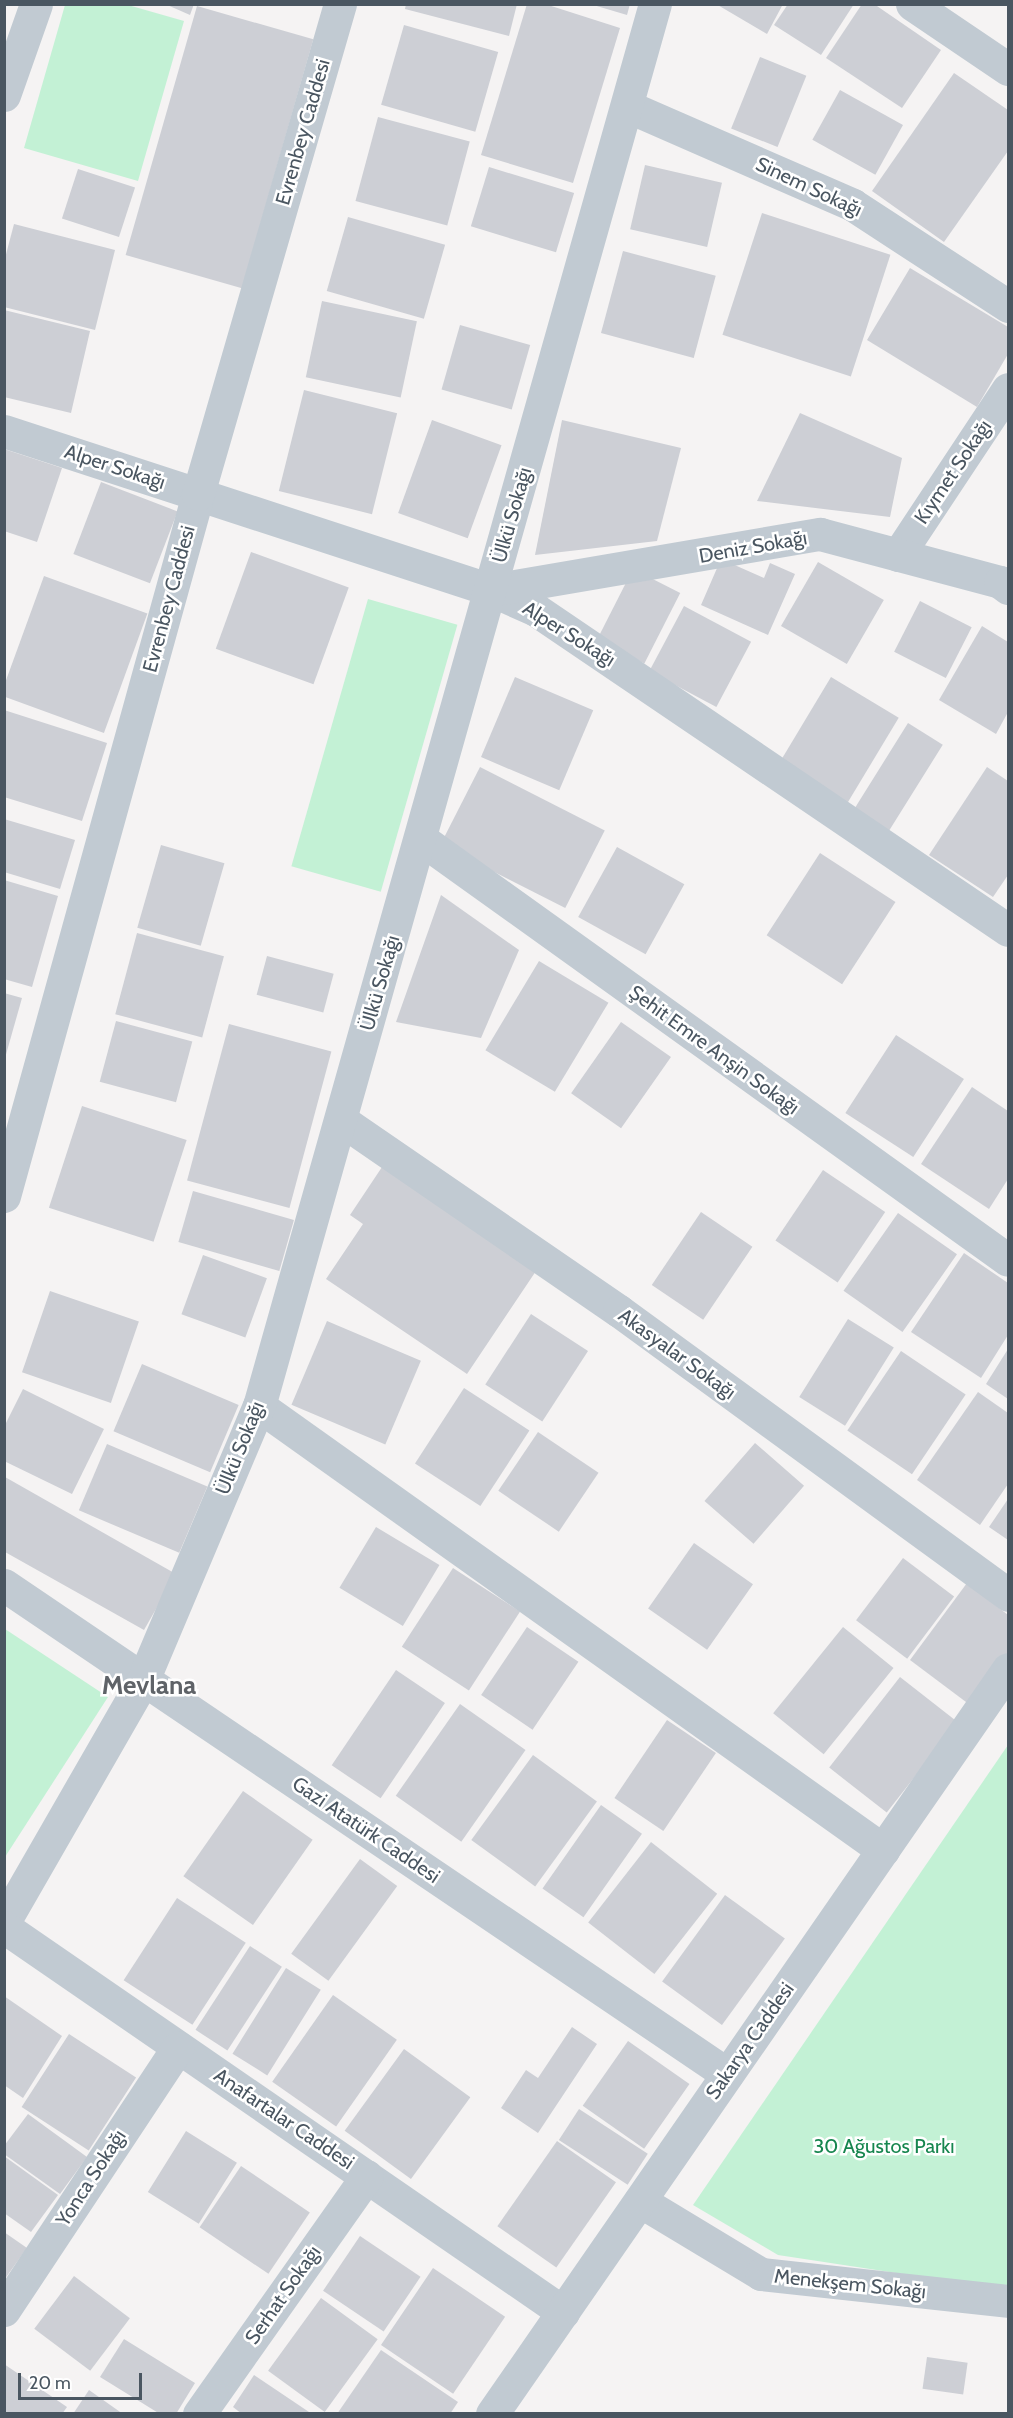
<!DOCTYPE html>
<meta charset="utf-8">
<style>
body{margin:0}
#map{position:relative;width:1013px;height:2418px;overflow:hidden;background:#f5f3f3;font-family:Cabin,sans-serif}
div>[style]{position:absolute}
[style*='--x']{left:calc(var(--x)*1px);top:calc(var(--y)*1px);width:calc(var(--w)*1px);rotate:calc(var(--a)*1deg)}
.green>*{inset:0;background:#c3f1d5;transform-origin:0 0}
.building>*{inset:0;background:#cdcfd5;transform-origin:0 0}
.minor>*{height:33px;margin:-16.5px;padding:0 16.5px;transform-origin:16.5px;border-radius:16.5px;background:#c1cad2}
span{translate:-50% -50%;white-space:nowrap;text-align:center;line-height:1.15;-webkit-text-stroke:5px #fff;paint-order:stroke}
.street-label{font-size:20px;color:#4a5661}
.park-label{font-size:20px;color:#17864f}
.district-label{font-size:26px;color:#5f6368;font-weight:700}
.frame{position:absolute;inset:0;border:6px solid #4a5661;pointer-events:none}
.scale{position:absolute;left:18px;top:2373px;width:124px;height:27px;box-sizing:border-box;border:3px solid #4a5661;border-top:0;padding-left:8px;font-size:18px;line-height:21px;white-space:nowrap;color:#4a5661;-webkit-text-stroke:4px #fff;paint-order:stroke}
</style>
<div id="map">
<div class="green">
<i style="clip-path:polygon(65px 5px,128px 5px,184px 21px,138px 181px,24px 148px)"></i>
<i style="left:368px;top:599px;width:93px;height:278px;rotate:16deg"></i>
<i style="clip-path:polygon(5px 1629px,108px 1697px,5px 1857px)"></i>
<i style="clip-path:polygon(1008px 1745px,1008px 2290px,778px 2255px,693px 2205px)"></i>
</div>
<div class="building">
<i style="clip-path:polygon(165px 4px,194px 4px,190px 15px)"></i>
<i style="clip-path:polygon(406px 4px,517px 4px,509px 36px,405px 9px)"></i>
<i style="clip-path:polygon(527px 4px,545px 4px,620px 28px,573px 183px,481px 155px)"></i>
<i style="clip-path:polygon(590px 4px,630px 4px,627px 15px)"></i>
<i style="clip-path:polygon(716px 4px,783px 4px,767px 34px)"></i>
<i style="clip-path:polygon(788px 4px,854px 4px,821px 55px,774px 25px)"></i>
<i style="clip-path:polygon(862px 4px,874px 4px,941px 50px,902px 108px,826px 58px)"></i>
<i style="left:197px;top:6px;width:121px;height:259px;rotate:16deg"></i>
<i style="left:404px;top:25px;width:98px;height:83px;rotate:16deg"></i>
<i style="left:760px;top:57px;width:50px;height:77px;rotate:22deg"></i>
<i style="clip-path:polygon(954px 73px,1008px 110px,1008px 151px,944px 242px,872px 191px)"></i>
<i style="left:840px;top:90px;width:72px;height:57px;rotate:29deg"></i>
<i style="left:378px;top:117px;width:95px;height:87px;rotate:15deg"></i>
<i style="left:645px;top:165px;width:79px;height:66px;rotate:13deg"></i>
<i style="left:489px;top:167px;width:89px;height:62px;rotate:17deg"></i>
<i style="left:78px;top:169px;width:60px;height:52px;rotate:18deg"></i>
<i style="left:762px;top:213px;width:135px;height:128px;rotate:18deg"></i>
<i style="left:348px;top:217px;width:101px;height:77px;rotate:16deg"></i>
<i style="clip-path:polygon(14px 224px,115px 250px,95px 330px,4px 307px,4px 262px)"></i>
<i style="left:623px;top:251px;width:96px;height:85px;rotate:15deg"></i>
<i style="clip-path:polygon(910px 268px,1008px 327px,1008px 354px,977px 407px,867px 340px)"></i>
<i style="left:322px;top:301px;width:97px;height:78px;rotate:12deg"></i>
<i style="clip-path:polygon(4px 310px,90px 331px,71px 413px,4px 397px)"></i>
<i style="left:460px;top:325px;width:73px;height:67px;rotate:16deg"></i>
<i style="left:304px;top:390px;width:96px;height:104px;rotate:14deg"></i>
<i style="clip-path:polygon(800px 413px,902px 458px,890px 517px,757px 501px)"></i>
<i style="left:432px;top:420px;width:74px;height:99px;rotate:20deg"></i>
<i style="clip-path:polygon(562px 420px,681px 448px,657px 541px,535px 555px)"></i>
<i style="clip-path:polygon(4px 449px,62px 468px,37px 542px,4px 531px)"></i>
<i style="left:101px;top:482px;width:82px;height:77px;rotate:21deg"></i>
<i style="left:251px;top:552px;width:104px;height:103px;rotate:20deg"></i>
<i style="clip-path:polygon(721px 559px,764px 578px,770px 563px,795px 574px,768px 635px,701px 605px)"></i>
<i style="left:818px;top:562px;width:76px;height:74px;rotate:30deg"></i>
<i style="left:633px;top:569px;width:53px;height:79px;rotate:27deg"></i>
<i style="left:44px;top:576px;width:110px;height:127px;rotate:20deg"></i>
<i style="left:920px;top:601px;width:58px;height:57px;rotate:27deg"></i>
<i style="left:684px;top:606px;width:76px;height:74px;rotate:28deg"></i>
<i style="clip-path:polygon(982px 626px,1008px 642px,1008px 712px,996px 734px,939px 700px)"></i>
<i style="left:515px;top:677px;width:85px;height:87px;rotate:23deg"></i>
<i style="left:831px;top:677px;width:79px;height:104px;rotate:31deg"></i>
<i style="clip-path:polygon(4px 710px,107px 743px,82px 821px,4px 797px)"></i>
<i style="left:908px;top:723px;width:41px;height:104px;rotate:32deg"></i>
<i style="left:480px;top:767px;width:140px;height:87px;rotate:27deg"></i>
<i style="clip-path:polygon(987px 767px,1008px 781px,1008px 875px,993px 897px,929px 855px)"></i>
<i style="clip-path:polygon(4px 819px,75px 840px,60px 889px,4px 872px)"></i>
<i style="left:161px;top:845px;width:66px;height:86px;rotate:16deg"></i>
<i style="left:617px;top:847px;width:77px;height:80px;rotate:29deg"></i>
<i style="left:820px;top:853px;width:90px;height:98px;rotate:33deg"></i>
<i style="clip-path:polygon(4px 880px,58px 896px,32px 987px,4px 979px)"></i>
<i style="clip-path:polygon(441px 895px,519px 950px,481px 1038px,396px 1022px)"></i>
<i style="left:137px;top:933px;width:90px;height:84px;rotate:15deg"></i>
<i style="left:267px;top:956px;width:69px;height:40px;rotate:15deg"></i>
<i style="left:539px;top:961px;width:81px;height:104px;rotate:31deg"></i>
<i style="clip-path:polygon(4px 993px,22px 998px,5px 1058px,4px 1058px)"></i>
<i style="left:116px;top:1021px;width:79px;height:63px;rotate:15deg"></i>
<i style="left:621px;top:1022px;width:61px;height:87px;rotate:35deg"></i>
<i style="left:229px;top:1024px;width:106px;height:162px;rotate:15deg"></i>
<i style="left:896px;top:1035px;width:81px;height:93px;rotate:33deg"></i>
<i style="clip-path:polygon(972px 1087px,1008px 1111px,1008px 1179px,989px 1209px,921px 1164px)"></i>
<i style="left:82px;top:1106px;width:110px;height:107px;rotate:18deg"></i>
<i style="clip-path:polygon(382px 1167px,536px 1271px,467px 1374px,326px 1279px,363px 1224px,350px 1215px)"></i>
<i style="left:823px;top:1170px;width:75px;height:85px;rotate:34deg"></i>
<i style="left:193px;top:1191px;width:105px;height:53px;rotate:16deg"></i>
<i style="left:701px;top:1212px;width:62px;height:88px;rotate:34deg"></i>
<i style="left:898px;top:1213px;width:72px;height:95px;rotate:35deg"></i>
<i style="clip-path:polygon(964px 1253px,1008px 1283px,1008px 1335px,981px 1378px,911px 1332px)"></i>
<i style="left:203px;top:1255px;width:68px;height:63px;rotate:20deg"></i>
<i style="left:50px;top:1291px;width:94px;height:86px;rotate:19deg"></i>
<i style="left:531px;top:1314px;width:68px;height:84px;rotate:33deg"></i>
<i style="left:848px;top:1319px;width:54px;height:92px;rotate:32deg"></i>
<i style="left:327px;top:1321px;width:102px;height:91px;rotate:23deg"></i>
<i style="clip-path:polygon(1008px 1349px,1008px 1399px,986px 1384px)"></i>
<i style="left:901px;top:1351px;width:78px;height:96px;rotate:34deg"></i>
<i style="left:142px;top:1364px;width:105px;height:73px;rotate:23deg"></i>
<i style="left:464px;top:1388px;width:78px;height:90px;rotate:33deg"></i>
<i style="clip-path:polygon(23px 1389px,104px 1429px,72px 1494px,4px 1461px,4px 1427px)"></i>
<i style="clip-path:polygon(978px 1392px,1008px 1413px,1008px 1484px,980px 1525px,917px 1480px)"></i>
<i style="left:538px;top:1432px;width:73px;height:71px;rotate:34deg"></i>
<i style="left:755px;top:1443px;width:65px;height:77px;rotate:41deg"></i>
<i style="left:107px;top:1444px;width:109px;height:72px;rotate:23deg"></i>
<i style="clip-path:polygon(5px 1477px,176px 1574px,144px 1630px,5px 1552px)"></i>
<i style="clip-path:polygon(1008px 1499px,1008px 1540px,989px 1527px)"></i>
<i style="left:376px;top:1527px;width:74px;height:71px;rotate:31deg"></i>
<i style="left:694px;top:1543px;width:72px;height:80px;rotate:35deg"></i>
<i style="left:903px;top:1558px;width:64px;height:78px;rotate:37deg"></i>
<i style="left:453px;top:1568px;width:80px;height:94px;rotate:33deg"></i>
<i style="clip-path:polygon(967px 1583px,1008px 1615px,1008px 1654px,970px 1705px,910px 1660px)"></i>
<i style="left:527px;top:1627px;width:62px;height:82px;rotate:34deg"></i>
<i style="left:843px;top:1627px;width:65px;height:111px;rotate:39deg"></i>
<i style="left:396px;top:1670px;width:59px;height:115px;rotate:34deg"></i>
<i style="left:900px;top:1677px;width:73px;height:115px;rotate:38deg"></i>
<i style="left:460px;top:1704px;width:80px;height:112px;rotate:35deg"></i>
<i style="left:667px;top:1720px;width:59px;height:94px;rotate:34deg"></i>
<i style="left:533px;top:1755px;width:79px;height:105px;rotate:36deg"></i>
<i style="left:243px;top:1791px;width:85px;height:104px;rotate:35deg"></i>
<i style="left:601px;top:1805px;width:50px;height:102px;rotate:35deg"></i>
<i style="left:651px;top:1842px;width:84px;height:102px;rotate:38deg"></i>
<i style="left:360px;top:1859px;width:46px;height:117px;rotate:36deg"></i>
<i style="left:725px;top:1895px;width:74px;height:107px;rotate:36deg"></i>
<i style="left:177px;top:1898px;width:82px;height:98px;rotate:33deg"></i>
<i style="left:250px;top:1946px;width:38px;height:100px;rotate:33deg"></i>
<i style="left:286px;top:1968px;width:41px;height:101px;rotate:32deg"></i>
<i style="left:333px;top:1995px;width:78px;height:106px;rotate:35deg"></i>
<i style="clip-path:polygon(4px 1996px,62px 2036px,23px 2098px,4px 2085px)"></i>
<i style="clip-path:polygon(572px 2027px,597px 2044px,538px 2133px,501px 2108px,526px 2070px,538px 2078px)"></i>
<i style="left:69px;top:2034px;width:80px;height:87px;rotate:33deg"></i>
<i style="left:628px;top:2041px;width:75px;height:79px;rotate:35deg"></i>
<i style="left:404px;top:2049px;width:82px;height:101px;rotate:36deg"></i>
<i style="left:579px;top:2109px;width:82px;height:37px;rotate:33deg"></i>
<i style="clip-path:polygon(28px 2114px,87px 2157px,60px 2194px,4px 2154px,4px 2146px)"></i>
<i style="left:186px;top:2131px;width:60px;height:72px;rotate:32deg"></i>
<i style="left:557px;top:2141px;width:72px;height:104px;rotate:35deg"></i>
<i style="clip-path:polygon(4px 2156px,58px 2195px,31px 2232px,4px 2213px)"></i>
<i style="left:241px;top:2166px;width:83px;height:74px;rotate:34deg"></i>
<i style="clip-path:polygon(4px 2232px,27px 2248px,4px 2280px)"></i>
<i style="left:360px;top:2236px;width:73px;height:66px;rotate:34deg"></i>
<i style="left:433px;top:2268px;width:87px;height:93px;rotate:34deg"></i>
<i style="left:74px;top:2276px;width:70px;height:66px;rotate:37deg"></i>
<i style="left:321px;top:2298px;width:70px;height:90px;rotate:36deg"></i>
<i style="clip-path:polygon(124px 2339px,195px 2383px,176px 2414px,160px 2414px,100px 2377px)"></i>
<i style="clip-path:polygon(381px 2350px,458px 2402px,450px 2414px,337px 2414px)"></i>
<i style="left:927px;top:2357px;width:41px;height:32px;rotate:8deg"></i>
<i style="clip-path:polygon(4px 2364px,67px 2407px,62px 2414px,4px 2414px)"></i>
<i style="clip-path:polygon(254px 2375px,312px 2414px,242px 2414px,233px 2407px)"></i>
<i style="clip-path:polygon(89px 2390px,123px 2414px,73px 2414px)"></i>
</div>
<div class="minor">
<i style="--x:912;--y:4;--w:116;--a:34.1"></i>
<i style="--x:4;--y:95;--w:96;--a:-70.6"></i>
<i style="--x:629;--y:107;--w:244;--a:23.6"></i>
<i style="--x:853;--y:205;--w:185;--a:33.1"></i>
<i style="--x:4;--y:431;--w:512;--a:18.08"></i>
<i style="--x:491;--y:590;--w:49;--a:24"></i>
<i style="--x:536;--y:610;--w:570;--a:34.14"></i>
<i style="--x:898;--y:555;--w:199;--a:-56.5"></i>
<i style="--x:491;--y:590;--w:334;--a:-9.7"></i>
<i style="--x:820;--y:534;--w:186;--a:14.9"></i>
<i style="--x:1000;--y:582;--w:10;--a:37"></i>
<i style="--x:421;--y:839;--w:722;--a:35.65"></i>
<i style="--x:341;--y:1120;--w:337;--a:34.5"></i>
<i style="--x:619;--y:1311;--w:482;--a:36.1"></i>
<i style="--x:4;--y:1196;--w:728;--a:-74.55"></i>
<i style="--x:198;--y:494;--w:510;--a:-73.84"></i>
<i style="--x:259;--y:1406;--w:766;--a:35.43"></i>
<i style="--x:4;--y:1585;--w:873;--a:34.07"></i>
<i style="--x:4;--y:1922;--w:279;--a:-60.1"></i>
<i style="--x:143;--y:1680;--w:298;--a:-67.1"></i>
<i style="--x:259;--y:1406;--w:1457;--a:-74.23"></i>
<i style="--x:4;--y:1927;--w:679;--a:34.56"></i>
<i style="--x:640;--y:2201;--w:141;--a:31.1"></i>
<i style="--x:761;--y:2274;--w:248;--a:6.2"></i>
<i style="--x:4;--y:2310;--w:315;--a:-56.5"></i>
<i style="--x:199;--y:2414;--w:291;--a:-54.8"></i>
<i style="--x:492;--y:2414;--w:906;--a:-55.29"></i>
</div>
<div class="street-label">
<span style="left:303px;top:132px;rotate:-74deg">Evrenbey Caddesi</span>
<span style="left:809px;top:187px;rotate:25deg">Sinem Sokağı</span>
<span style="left:115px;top:467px;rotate:18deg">Alper Sokağı</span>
<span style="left:953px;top:472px;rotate:-56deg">Kıymet Sokağı</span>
<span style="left:512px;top:515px;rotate:-74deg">Ülkü Sokağı</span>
<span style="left:753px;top:547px;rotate:-10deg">Deniz Sokağı</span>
<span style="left:169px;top:599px;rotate:-75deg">Evrenbey Caddesi</span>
<span style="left:569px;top:634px;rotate:32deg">Alper Sokağı</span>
<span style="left:380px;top:983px;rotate:-74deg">Ülkü Sokağı</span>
<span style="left:714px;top:1050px;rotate:36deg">Şehit Emre Anşin Sokağı</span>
<span style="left:677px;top:1354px;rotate:36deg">Akasyalar Sokağı</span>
<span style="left:240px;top:1448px;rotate:-68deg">Ülkü Sokağı</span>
<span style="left:366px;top:1830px;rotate:34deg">Gazi Atatürk Caddesi</span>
<span style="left:750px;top:2041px;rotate:-55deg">Sakarya Caddesi</span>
<span style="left:284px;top:2119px;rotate:34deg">Anafartalar Caddesi</span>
<span style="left:91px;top:2178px;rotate:-57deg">Yonca Sokağı</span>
<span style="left:850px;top:2284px;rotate:6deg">Menekşem Sokağı</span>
<span style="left:283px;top:2295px;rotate:-55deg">Serhat Sokağı</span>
</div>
<div class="park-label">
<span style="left:884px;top:2146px">30 Ağustos Parkı</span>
</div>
<div class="district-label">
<span style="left:149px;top:1686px">Mevlana</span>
</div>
<div class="frame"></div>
<div class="scale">20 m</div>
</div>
